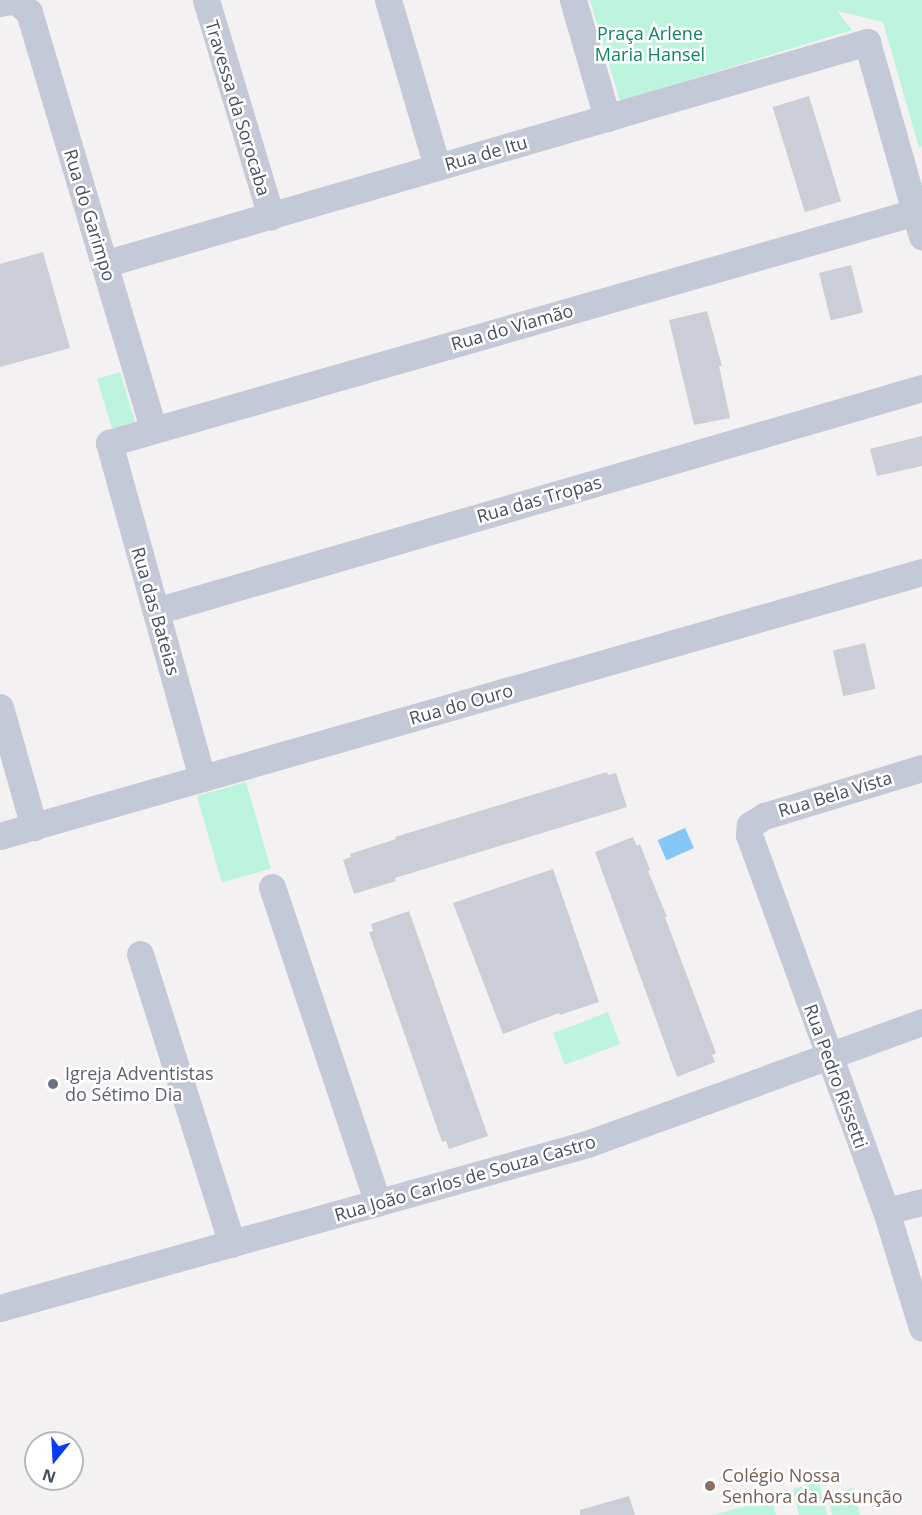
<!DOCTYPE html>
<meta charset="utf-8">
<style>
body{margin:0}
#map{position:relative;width:922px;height:1515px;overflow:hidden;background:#f3f1f1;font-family:"Open Sans",sans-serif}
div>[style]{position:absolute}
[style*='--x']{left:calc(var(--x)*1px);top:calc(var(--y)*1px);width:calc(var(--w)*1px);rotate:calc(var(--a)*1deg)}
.green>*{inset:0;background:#bcf4de;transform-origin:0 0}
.water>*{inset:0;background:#84c6f6;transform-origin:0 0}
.building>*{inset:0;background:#ccced7;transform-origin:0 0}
.minor>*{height:27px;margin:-13.5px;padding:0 13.5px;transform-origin:13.5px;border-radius:13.5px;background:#c3c9d7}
.dots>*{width:16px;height:16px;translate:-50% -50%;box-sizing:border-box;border:3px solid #fff;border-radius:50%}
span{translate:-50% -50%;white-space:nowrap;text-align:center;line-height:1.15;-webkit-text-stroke:5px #fff;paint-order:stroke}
.park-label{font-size:18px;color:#0d8664}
.street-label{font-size:18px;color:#464f61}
.worship-label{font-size:18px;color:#5b616d}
.left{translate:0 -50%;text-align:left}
.education-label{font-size:18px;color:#785e54}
.north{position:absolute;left:24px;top:1431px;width:60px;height:60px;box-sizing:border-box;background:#fff;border:2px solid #b5b9c0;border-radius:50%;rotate:198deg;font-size:16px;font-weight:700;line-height:24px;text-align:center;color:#464f61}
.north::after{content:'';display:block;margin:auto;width:21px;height:27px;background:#063bf8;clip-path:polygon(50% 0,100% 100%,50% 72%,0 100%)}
</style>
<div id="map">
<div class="green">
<i style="clip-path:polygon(590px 0,922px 0,922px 146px,919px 148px,883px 22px,837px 11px,852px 30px,620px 101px)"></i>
<i style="left:120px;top:372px;width:52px;height:24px;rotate:73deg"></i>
<i style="left:246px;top:782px;width:90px;height:51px;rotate:74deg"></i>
<i style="left:608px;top:1012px;width:34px;height:59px;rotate:69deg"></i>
<i style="clip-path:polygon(819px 1482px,827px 1515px,799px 1515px,793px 1489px)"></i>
<i style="clip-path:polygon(853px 1488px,860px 1515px,832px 1515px,827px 1495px)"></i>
<i style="clip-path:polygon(771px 1499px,776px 1515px,713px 1515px)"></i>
</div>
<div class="water">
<i style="left:685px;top:828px;width:22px;height:30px;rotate:66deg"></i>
</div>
<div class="building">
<i style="left:809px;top:96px;width:110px;height:38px;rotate:73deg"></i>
<i style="clip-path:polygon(43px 252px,70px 348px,0 367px,0 264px)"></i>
<i style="left:851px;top:265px;width:49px;height:33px;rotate:76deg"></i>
<i style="clip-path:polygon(707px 311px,722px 366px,719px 366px,730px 418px,694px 425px,669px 320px)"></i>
<i style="clip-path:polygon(922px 436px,922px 466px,877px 476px,870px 449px)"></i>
<i style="left:865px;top:643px;width:47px;height:33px;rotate:77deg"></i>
<i style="clip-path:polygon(607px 772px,608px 775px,616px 773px,627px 807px,395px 878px,396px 881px,354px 894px,343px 860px,351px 857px,350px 854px,396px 839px,395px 837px)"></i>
<i style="clip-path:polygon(633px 837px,637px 846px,640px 844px,650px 870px,648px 871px,667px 917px,665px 917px,716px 1053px,712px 1055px,715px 1062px,677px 1077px,595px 852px)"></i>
<i style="clip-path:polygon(553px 869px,599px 1002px,560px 1015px,559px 1013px,503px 1034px,453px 903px)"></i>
<i style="clip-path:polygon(409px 911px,488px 1136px,449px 1149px,446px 1141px,442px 1142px,369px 932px,373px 931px,371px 924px)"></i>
<i style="clip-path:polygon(629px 1496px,635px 1515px,580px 1515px,580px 1510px)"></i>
</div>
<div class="minor">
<i style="--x:206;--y:0;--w:226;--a:73.3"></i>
<i style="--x:388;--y:0;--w:174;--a:73.6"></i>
<i style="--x:573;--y:0;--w:123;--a:73.9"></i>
<i style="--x:0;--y:3;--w:15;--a:-11"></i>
<i style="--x:15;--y:0;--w:18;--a:41"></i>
<i style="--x:29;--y:12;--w:436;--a:73.4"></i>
<i style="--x:104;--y:264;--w:795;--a:-16.22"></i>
<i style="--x:867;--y:42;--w:202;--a:74.2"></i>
<i style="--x:156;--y:611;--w:798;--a:-16.23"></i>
<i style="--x:0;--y:707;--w:125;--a:74.2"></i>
<i style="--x:922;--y:768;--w:165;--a:163.1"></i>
<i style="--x:764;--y:816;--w:17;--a:147"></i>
<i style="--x:750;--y:825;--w:10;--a:96"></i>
<i style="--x:749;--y:835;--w:400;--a:70"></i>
<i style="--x:886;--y:1211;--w:122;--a:72.9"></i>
<i style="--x:202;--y:778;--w:348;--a:-105.5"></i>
<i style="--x:109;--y:443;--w:838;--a:-15.99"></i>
<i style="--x:0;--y:836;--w:959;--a:-15.98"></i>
<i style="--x:272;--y:887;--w:333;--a:71.5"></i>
<i style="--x:140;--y:954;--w:304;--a:72.4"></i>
<i style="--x:886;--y:1211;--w:37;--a:-14"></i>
<i style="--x:0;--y:1308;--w:609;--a:-15.61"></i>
<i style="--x:587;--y:1144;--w:357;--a:-20"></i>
</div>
<div class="dots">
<i style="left:53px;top:1084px;background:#6b7280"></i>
<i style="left:710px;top:1486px;background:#8d6e63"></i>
</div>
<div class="park-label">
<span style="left:650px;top:44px">Praça Arlene<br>Maria Hansel</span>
</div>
<div class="street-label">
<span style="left:238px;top:108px;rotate:73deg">Travessa da Sorocaba</span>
<span style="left:486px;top:153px;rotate:-16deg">Rua de Itu</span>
<span style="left:90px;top:215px;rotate:73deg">Rua do Garimpo</span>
<span style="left:512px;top:327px;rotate:-16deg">Rua do Viamão</span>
<span style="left:539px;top:499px;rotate:-16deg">Rua das Tropas</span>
<span style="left:156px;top:611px;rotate:74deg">Rua das Bateias</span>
<span style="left:461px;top:704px;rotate:-16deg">Rua do Ouro</span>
<span style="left:835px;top:794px;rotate:-17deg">Rua Bela Vista</span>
<span style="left:836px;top:1076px;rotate:70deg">Rua Pedro Rissetti</span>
<span style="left:465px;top:1178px;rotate:-16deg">Rua João Carlos de Souza Castro</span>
</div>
<div class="worship-label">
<span class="left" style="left:65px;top:1084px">Igreja Adventistas<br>do Sétimo Dia</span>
</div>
<div class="education-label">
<span class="left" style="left:722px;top:1486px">Colégio Nossa<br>Senhora da Assunção</span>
</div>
<div class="north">N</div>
</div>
